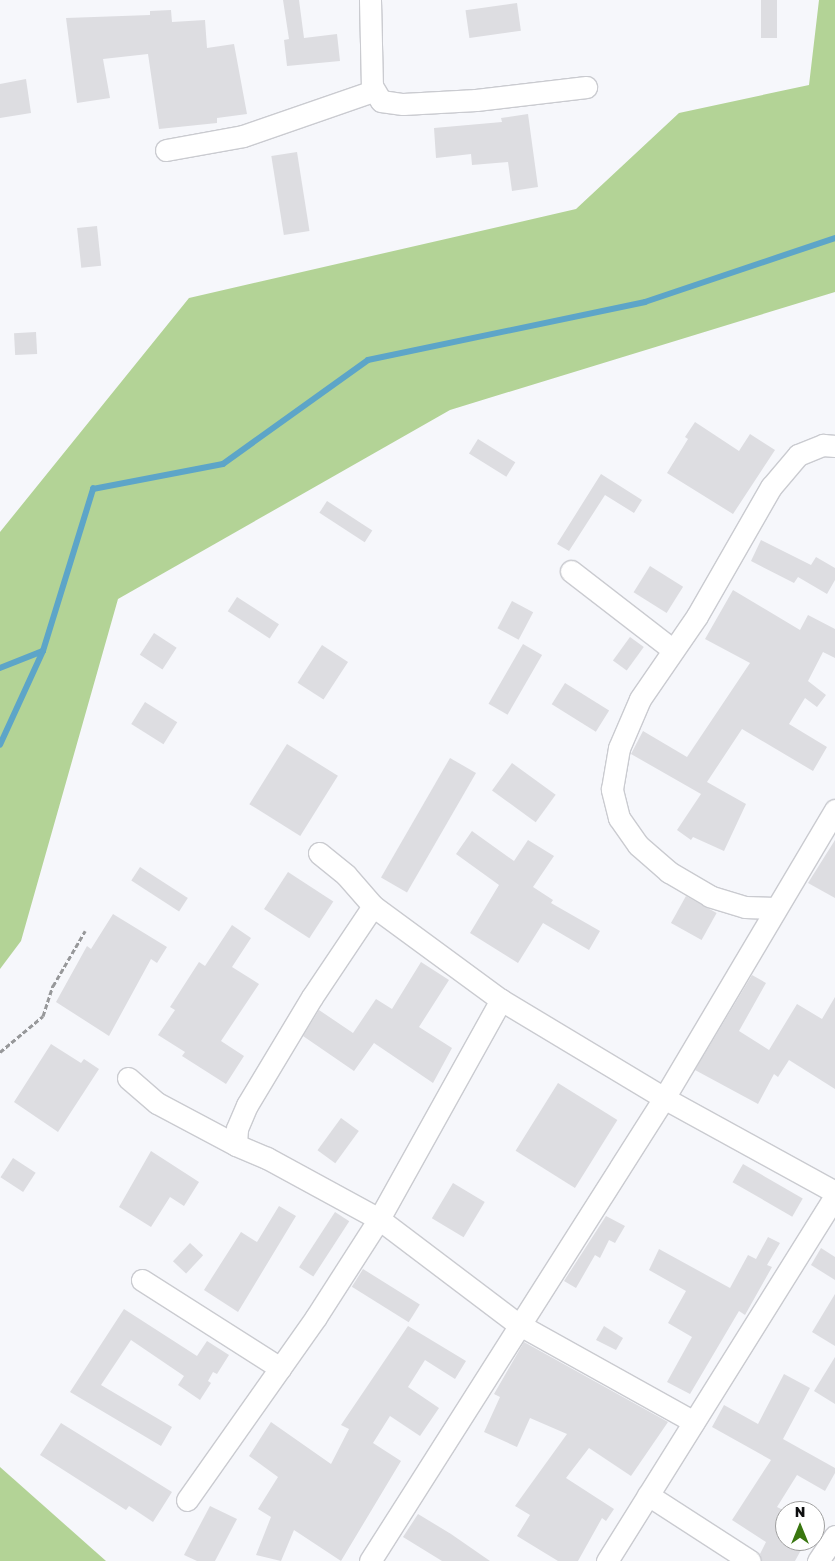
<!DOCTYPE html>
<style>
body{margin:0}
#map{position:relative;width:835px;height:1561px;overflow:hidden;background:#f6f7fb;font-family:"Golos Text",sans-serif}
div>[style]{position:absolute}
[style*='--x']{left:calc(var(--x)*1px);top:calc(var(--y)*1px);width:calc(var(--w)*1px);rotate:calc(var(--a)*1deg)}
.forest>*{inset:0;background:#b3d396}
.stream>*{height:5.5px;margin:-2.75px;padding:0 2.75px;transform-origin:2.75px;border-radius:2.75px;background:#5da5c8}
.building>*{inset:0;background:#dddde1;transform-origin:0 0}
.path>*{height:3px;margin-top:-1.5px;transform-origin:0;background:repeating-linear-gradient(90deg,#97989a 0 5px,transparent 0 7.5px)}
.roads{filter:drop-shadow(1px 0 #cacbd0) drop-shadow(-1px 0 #cacbd0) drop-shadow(0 1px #cacbd0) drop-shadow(0 -1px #cacbd0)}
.minor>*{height:21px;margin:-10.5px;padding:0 10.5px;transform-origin:10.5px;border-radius:10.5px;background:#fff}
span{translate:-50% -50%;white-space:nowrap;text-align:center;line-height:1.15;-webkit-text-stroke:5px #fff;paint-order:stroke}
.north{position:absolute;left:775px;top:1501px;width:50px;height:50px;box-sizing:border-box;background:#fff;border:1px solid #9f9f9f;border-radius:50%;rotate:0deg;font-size:14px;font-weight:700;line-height:20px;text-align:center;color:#0e0f10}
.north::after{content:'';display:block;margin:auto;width:18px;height:22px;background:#39760f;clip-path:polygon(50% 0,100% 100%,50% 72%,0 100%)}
</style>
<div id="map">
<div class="forest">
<i style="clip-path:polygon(819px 0,835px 0,835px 292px,450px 410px,118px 599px,21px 941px,0 969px,0 532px,189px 298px,576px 209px,679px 113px,809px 85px)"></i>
<i style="clip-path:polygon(0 1467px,106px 1561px,0 1561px)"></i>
</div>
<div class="stream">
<i style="--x:0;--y:668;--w:46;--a:-21.6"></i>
<i style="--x:0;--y:745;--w:103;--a:-65.4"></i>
<i style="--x:43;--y:651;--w:170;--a:-72.8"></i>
<i style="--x:93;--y:489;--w:132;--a:-10.9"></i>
<i style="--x:223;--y:464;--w:178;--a:-35.6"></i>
<i style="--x:368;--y:360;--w:283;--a:-11.8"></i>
<i style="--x:645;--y:302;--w:200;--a:-18.6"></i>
</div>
<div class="building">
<i style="clip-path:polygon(283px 0,299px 0,304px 38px,337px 34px,340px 61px,287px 66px,284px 40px,289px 39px)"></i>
<i style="left:761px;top:0;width:16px;height:38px"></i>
<i style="left:517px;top:3px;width:28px;height:52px;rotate:82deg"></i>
<i style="clip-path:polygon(171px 10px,172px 22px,205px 20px,207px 48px,234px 44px,247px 114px,217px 118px,217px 123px,159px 129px,148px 54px,103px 59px,110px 98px,77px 103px,66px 18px,150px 15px,150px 11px)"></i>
<i style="clip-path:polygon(26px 79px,31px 113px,0 118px,0 84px)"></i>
<i style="clip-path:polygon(528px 114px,538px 187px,512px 191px,508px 162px,472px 165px,471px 154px,436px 158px,434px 128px,502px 122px,501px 118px)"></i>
<i style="left:297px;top:152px;width:80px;height:26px;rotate:81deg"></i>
<i style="left:97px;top:226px;width:40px;height:20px;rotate:84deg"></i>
<i style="left:36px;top:332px;width:22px;height:22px;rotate:87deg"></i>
<i style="clip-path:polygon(695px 422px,739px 451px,750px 434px,775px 450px,733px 514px,667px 473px,688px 439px,685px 437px)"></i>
<i style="left:478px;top:439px;width:44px;height:17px;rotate:32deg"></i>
<i style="clip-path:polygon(601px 474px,642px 500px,634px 513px,605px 495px,569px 551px,557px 544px)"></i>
<i style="left:327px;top:501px;width:54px;height:14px;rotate:33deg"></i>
<i style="clip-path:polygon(761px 540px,811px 565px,816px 557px,835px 568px,835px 580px,827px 594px,798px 577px,794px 583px,751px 561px)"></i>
<i style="left:650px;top:566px;width:39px;height:31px;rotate:32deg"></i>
<i style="clip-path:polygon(733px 590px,800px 630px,808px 615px,835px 629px,835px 658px,823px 652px,808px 681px,826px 695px,817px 707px,805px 698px,789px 724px,827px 747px,813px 771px,742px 729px,707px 782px,746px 804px,724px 851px,693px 837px,691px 840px,677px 830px,701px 794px,631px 754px,643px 731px,687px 757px,750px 663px,705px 639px)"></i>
<i style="left:237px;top:597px;width:50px;height:17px;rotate:33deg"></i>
<i style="left:512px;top:601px;width:24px;height:31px;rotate:28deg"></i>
<i style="left:154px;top:633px;width:27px;height:26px;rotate:33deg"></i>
<i style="left:630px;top:637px;width:17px;height:29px;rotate:36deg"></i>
<i style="left:523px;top:644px;width:22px;height:69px;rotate:30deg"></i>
<i style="left:322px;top:645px;width:31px;height:45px;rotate:33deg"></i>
<i style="left:565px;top:683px;width:52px;height:25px;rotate:32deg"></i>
<i style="left:145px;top:702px;width:38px;height:26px;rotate:32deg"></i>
<i style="left:287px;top:744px;width:60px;height:71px;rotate:32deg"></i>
<i style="left:450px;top:758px;width:30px;height:138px;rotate:30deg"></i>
<i style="left:512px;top:763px;width:54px;height:34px;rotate:36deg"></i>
<i style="clip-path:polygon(472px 831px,514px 861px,528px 840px,554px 856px,533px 887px,553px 900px,551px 903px,600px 931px,589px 950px,543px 923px,518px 963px,470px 933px,499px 885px,456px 854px)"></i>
<i style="clip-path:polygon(835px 840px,835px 898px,808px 883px)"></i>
<i style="left:140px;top:867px;width:57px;height:16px;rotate:33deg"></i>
<i style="left:288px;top:872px;width:54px;height:44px;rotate:33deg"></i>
<i style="left:686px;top:896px;width:35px;height:31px;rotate:29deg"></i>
<i style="clip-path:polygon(113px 914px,167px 947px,157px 963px,151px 959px,109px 1036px,56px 1002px,87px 946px,91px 949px)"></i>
<i style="clip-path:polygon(232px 925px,251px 938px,232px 967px,259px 984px,221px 1041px,244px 1056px,226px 1084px,182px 1056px,185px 1052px,158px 1035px,175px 1010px,170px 1007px,199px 962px,205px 966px)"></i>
<i style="clip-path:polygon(421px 962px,449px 980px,419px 1027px,452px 1048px,433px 1083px,374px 1043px,354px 1071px,303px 1036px,319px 1010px,353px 1033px,376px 999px,392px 1009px)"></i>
<i style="clip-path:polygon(752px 975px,766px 983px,739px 1031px,769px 1050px,797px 1004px,822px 1019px,835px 997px,835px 1089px,789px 1060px,778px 1077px,774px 1074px,758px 1104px,695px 1070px)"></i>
<i style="clip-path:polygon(51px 1044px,81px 1063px,84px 1059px,99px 1069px,58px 1132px,14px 1102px)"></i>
<i style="left:558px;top:1083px;width:70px;height:80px;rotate:32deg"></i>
<i style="left:341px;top:1118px;width:22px;height:40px;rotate:36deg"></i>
<i style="clip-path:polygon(151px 1151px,199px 1182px,184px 1206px,170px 1197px,151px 1227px,119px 1207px)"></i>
<i style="left:13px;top:1158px;width:27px;height:23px;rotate:33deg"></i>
<i style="left:743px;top:1164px;width:69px;height:21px;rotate:30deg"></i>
<i style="left:453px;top:1183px;width:37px;height:41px;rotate:31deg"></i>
<i style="clip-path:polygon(279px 1206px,296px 1216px,238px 1312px,204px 1290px,241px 1232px,257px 1242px)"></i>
<i style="left:335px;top:1212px;width:17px;height:66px;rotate:33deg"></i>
<i style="clip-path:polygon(606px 1216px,625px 1226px,615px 1243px,609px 1240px,600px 1258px,595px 1255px,576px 1288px,564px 1281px)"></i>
<i style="clip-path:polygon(768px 1237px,780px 1243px,767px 1265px,772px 1267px,745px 1315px,739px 1311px,690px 1394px,667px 1382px,692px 1337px,668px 1323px,686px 1291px,649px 1270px,659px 1249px,730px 1288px,748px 1255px,756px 1259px)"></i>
<i style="left:190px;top:1243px;width:18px;height:25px;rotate:43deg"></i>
<i style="clip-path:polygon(821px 1248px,835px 1257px,835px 1280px,811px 1265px)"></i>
<i style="left:363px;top:1269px;width:67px;height:21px;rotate:32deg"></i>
<i style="clip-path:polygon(835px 1294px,835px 1346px,812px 1332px)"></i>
<i style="clip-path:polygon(124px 1309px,197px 1356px,207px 1341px,229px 1355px,217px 1374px,213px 1372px,208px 1381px,211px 1383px,200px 1400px,178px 1385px,184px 1376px,131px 1340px,101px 1385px,172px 1427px,161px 1446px,70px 1392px)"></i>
<i style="clip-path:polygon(408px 1326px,466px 1361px,455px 1379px,425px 1360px,408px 1387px,439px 1408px,420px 1436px,390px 1416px,373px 1443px,401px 1461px,341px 1561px,294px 1530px,281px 1561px,256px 1555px,271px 1517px,258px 1509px,278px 1477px,249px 1456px,271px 1422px,331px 1464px,349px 1429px,341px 1425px)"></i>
<i style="clip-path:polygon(604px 1326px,623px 1338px,616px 1350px,596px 1340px)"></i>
<i style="clip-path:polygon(524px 1342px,668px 1422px,631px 1476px,589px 1448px,566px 1478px,614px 1509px,606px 1521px,602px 1518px,578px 1561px,558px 1561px,517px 1536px,530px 1515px,515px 1506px,567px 1434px,530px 1418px,517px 1447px,484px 1432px,500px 1397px,494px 1394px)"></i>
<i style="clip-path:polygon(835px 1357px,835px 1404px,814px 1391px)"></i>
<i style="clip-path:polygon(784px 1374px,810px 1388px,783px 1439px,835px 1468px,835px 1473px,825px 1491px,797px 1475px,777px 1507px,785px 1511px,785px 1541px,806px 1541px,795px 1561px,762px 1561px,760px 1554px,766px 1542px,732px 1520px,771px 1460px,712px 1427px,724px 1405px,758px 1424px)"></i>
<i style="clip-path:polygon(61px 1423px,172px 1492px,153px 1522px,129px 1506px,126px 1510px,40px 1455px)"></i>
<i style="clip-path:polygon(210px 1506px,237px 1519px,215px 1561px,197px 1561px,184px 1555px)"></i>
<i style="clip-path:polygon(418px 1514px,451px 1534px,490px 1561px,442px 1561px,403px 1537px)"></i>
</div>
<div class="path">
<i style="--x:0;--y:1052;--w:56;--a:-39.9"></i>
<i style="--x:43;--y:1016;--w:32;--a:-72"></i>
<i style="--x:53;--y:986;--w:64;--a:-59.8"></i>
</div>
<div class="roads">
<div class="minor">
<i style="--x:370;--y:0;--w:86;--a:88.7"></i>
<i style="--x:372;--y:86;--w:17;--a:59"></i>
<i style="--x:381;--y:101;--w:22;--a:8"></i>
<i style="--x:403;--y:104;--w:73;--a:-3.1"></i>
<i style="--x:476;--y:100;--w:111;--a:-6.7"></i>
<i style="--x:166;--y:150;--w:78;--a:-10.3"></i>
<i style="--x:243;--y:136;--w:138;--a:-19.1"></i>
<i style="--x:571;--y:571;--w:128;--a:37.7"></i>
<i style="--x:319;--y:853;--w:35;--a:39"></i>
<i style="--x:346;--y:875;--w:41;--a:48.9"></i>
<i style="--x:373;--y:906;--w:159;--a:36.3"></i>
<i style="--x:501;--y:1000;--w:190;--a:31"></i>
<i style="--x:664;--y:1098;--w:195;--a:28.8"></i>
<i style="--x:373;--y:906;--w:110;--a:123.8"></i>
<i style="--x:312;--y:997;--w:126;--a:121"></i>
<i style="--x:247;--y:1105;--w:26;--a:113"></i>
<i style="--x:237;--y:1129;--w:16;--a:94"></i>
<i style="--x:236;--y:1145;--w:34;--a:23"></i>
<i style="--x:267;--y:1158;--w:128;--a:28.6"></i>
<i style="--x:379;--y:1219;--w:174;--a:37.1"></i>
<i style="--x:518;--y:1324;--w:201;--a:29.1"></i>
<i style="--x:775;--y:908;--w:30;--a:-178"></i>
<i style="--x:745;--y:907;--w:37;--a:-163"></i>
<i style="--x:710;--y:896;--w:48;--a:-149.7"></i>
<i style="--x:669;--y:872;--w:41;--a:-138.9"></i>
<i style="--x:638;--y:845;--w:33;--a:-125"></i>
<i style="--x:619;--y:818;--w:30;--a:-104"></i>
<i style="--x:612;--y:789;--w:42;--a:-80.3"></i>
<i style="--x:619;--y:748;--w:53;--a:-66.8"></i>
<i style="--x:640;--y:699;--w:101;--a:-55.5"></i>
<i style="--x:697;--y:616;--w:149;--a:-60.2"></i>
<i style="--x:771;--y:487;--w:42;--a:-49.8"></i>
<i style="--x:798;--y:455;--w:27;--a:-22"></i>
<i style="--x:823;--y:445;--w:12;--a:5"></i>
<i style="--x:128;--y:1078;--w:38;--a:41"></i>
<i style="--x:157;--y:1103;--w:89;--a:28"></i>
<i style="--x:142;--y:1280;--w:164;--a:32.5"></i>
<i style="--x:648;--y:1495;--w:121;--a:32.9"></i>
<i style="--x:187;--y:1500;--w:224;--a:-54.8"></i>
<i style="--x:316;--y:1317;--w:117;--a:-57.3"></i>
<i style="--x:379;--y:1219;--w:251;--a:-60.9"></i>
<i style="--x:370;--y:1561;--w:548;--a:-57.58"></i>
<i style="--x:664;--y:1098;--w:335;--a:-59.3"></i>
<i style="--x:607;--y:1561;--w:430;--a:-58"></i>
<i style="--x:818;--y:1561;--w:30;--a:-56"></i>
</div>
</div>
<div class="north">N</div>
</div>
